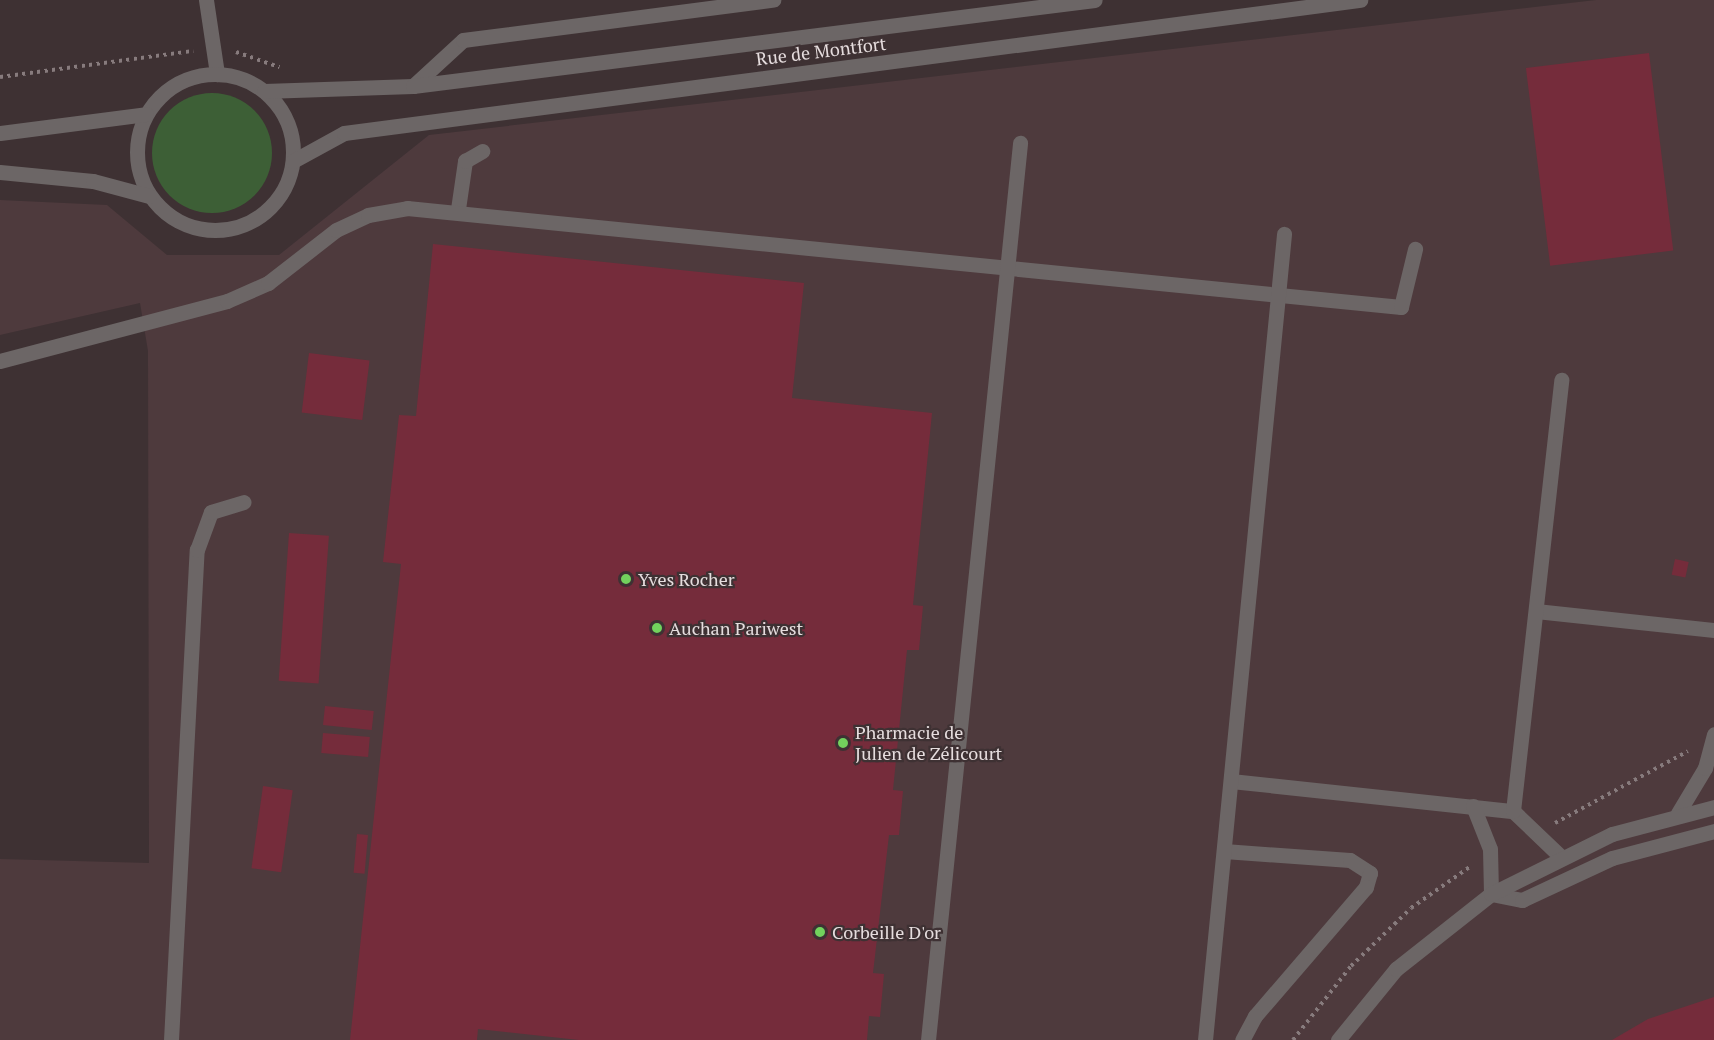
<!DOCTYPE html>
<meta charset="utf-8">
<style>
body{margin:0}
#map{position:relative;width:1714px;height:1040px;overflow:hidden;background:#3e3133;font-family:"PT Serif",serif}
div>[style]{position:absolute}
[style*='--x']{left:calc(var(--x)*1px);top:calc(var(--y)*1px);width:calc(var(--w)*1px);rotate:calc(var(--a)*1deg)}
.built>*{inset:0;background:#4e3a3d}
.green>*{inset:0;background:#3d5f36}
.round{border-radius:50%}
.building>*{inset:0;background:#752c3b;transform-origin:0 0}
.path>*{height:4px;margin-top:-2px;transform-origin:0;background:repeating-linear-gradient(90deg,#877b7d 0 3px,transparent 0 7.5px)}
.minor>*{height:15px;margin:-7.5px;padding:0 7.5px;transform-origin:7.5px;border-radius:7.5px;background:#6c6666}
.minor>.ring{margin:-7.5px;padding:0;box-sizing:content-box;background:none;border:15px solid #6c6666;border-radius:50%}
.dots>*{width:16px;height:16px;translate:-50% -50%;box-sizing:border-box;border:3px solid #3e3133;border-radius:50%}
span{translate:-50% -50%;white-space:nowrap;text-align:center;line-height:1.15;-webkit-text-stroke:4.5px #3e3133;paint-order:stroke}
.street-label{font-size:18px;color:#e6ddde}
.poi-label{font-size:18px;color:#e6ddde}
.left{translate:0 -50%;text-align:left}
</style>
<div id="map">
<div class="built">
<i style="clip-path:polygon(1596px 0,1714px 0,1714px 1040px,0 1040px,0 859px,149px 863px,148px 351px,140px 303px,0 335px,0 200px,107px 205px,167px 255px,279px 255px,429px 135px)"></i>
</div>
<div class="green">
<i class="round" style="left:152px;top:93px;width:120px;height:120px"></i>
</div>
<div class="building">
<i style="left:1649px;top:53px;width:199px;height:124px;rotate:83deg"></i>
<i style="clip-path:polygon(433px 244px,804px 283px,792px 398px,932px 413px,913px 605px,923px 606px,919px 650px,907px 650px,893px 790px,903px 791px,899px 835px,889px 835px,873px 973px,884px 974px,880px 1017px,869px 1016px,867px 1040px,579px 1040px,478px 1029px,477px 1040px,350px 1040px,401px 564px,383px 562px,399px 415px,416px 416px)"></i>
<i style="left:309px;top:353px;width:61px;height:60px;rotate:7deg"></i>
<i style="left:289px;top:533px;width:40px;height:148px;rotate:4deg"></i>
<i style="left:1675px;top:559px;width:14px;height:16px;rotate:12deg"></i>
<i style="left:325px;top:706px;width:49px;height:19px;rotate:6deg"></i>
<i style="left:323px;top:733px;width:47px;height:20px;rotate:5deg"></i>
<i style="left:263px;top:786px;width:30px;height:83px;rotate:8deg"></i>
<i style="left:357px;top:834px;width:11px;height:39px;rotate:5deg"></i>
<i style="clip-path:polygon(1714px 997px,1714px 1040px,1612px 1040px,1648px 1019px)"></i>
</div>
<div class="path">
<i style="--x:236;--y:52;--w:46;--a:19.2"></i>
<i style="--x:0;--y:77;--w:195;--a:-7.7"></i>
<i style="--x:1555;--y:823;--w:151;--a:-28.4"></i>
<i style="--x:1293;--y:1040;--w:94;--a:-51.9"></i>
<i style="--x:1351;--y:966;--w:83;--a:-44"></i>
<i style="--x:1411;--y:908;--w:73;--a:-35"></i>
</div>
<div class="minor">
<i style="--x:206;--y:0;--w:75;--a:81.5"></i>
<i class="ring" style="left:137px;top:74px;width:141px;height:141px"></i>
<i style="--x:413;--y:86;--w:68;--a:-42.6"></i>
<i style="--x:463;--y:40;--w:313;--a:-7.4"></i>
<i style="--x:264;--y:91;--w:149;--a:-1.9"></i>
<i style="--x:413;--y:86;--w:687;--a:-7.19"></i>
<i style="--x:0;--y:133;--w:147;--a:-7.4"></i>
<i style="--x:293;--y:161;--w:58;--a:-28.8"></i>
<i style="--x:344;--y:133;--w:1025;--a:-7.46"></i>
<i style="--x:0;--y:172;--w:93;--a:5.5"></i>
<i style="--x:93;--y:181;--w:58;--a:15"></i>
<i style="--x:458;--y:209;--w:49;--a:-81.7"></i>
<i style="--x:465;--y:161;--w:20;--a:-30"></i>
<i style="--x:0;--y:361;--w:235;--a:-14.8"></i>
<i style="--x:227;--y:301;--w:45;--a:-23.7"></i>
<i style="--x:268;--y:283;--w:86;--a:-37.9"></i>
<i style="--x:336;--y:230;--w:35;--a:-25"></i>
<i style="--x:368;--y:215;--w:40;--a:-10"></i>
<i style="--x:407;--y:208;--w:999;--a:5.69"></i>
<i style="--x:1401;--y:307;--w:60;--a:-76.4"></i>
<i style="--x:1536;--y:611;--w:179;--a:6.1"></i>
<i style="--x:1231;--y:781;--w:284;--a:6.1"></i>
<i style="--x:1513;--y:811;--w:64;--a:43.7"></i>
<i style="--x:1473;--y:806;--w:46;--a:68.4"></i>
<i style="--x:1490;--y:849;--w:45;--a:88.7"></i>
<i style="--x:1491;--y:894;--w:32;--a:11"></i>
<i style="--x:1522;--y:900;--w:99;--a:-25"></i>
<i style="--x:1612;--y:858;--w:106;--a:-14.8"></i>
<i style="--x:1513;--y:811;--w:434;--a:-83.6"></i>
<i style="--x:1678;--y:813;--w:52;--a:-59"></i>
<i style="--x:1705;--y:768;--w:35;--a:-75"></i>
<i style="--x:1224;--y:851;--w:126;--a:4.1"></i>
<i style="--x:1350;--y:860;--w:24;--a:33"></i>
<i style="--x:1370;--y:873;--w:15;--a:106"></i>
<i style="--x:1366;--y:887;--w:170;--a:130.7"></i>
<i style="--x:1255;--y:1016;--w:27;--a:118"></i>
<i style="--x:171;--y:1040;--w:491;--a:-87"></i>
<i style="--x:197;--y:550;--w:40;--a:-69.8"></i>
<i style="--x:211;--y:512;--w:34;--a:-17"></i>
<i style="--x:928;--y:1040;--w:902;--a:-84.14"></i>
<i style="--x:1205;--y:1040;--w:810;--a:-84.4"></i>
<i style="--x:1338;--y:1040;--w:92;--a:-50.8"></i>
<i style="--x:1396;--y:969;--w:121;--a:-38.3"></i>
<i style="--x:1491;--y:894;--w:135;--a:-26.4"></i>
<i style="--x:1612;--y:834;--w:106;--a:-14.8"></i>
</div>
<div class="dots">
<i style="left:626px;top:579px;background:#72d25d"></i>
<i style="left:657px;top:628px;background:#72d25d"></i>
<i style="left:843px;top:743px;background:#72d25d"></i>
<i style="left:820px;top:932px;background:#72d25d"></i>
</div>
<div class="street-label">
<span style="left:821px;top:51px;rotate:-7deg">Rue de Montfort</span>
</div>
<div class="poi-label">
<span class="left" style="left:638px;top:579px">Yves Rocher</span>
<span class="left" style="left:669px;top:628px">Auchan Pariwest</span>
<span class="left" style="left:855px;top:743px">Pharmacie de<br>Julien de Zélicourt</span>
<span class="left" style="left:832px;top:932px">Corbeille D'or</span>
</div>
</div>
